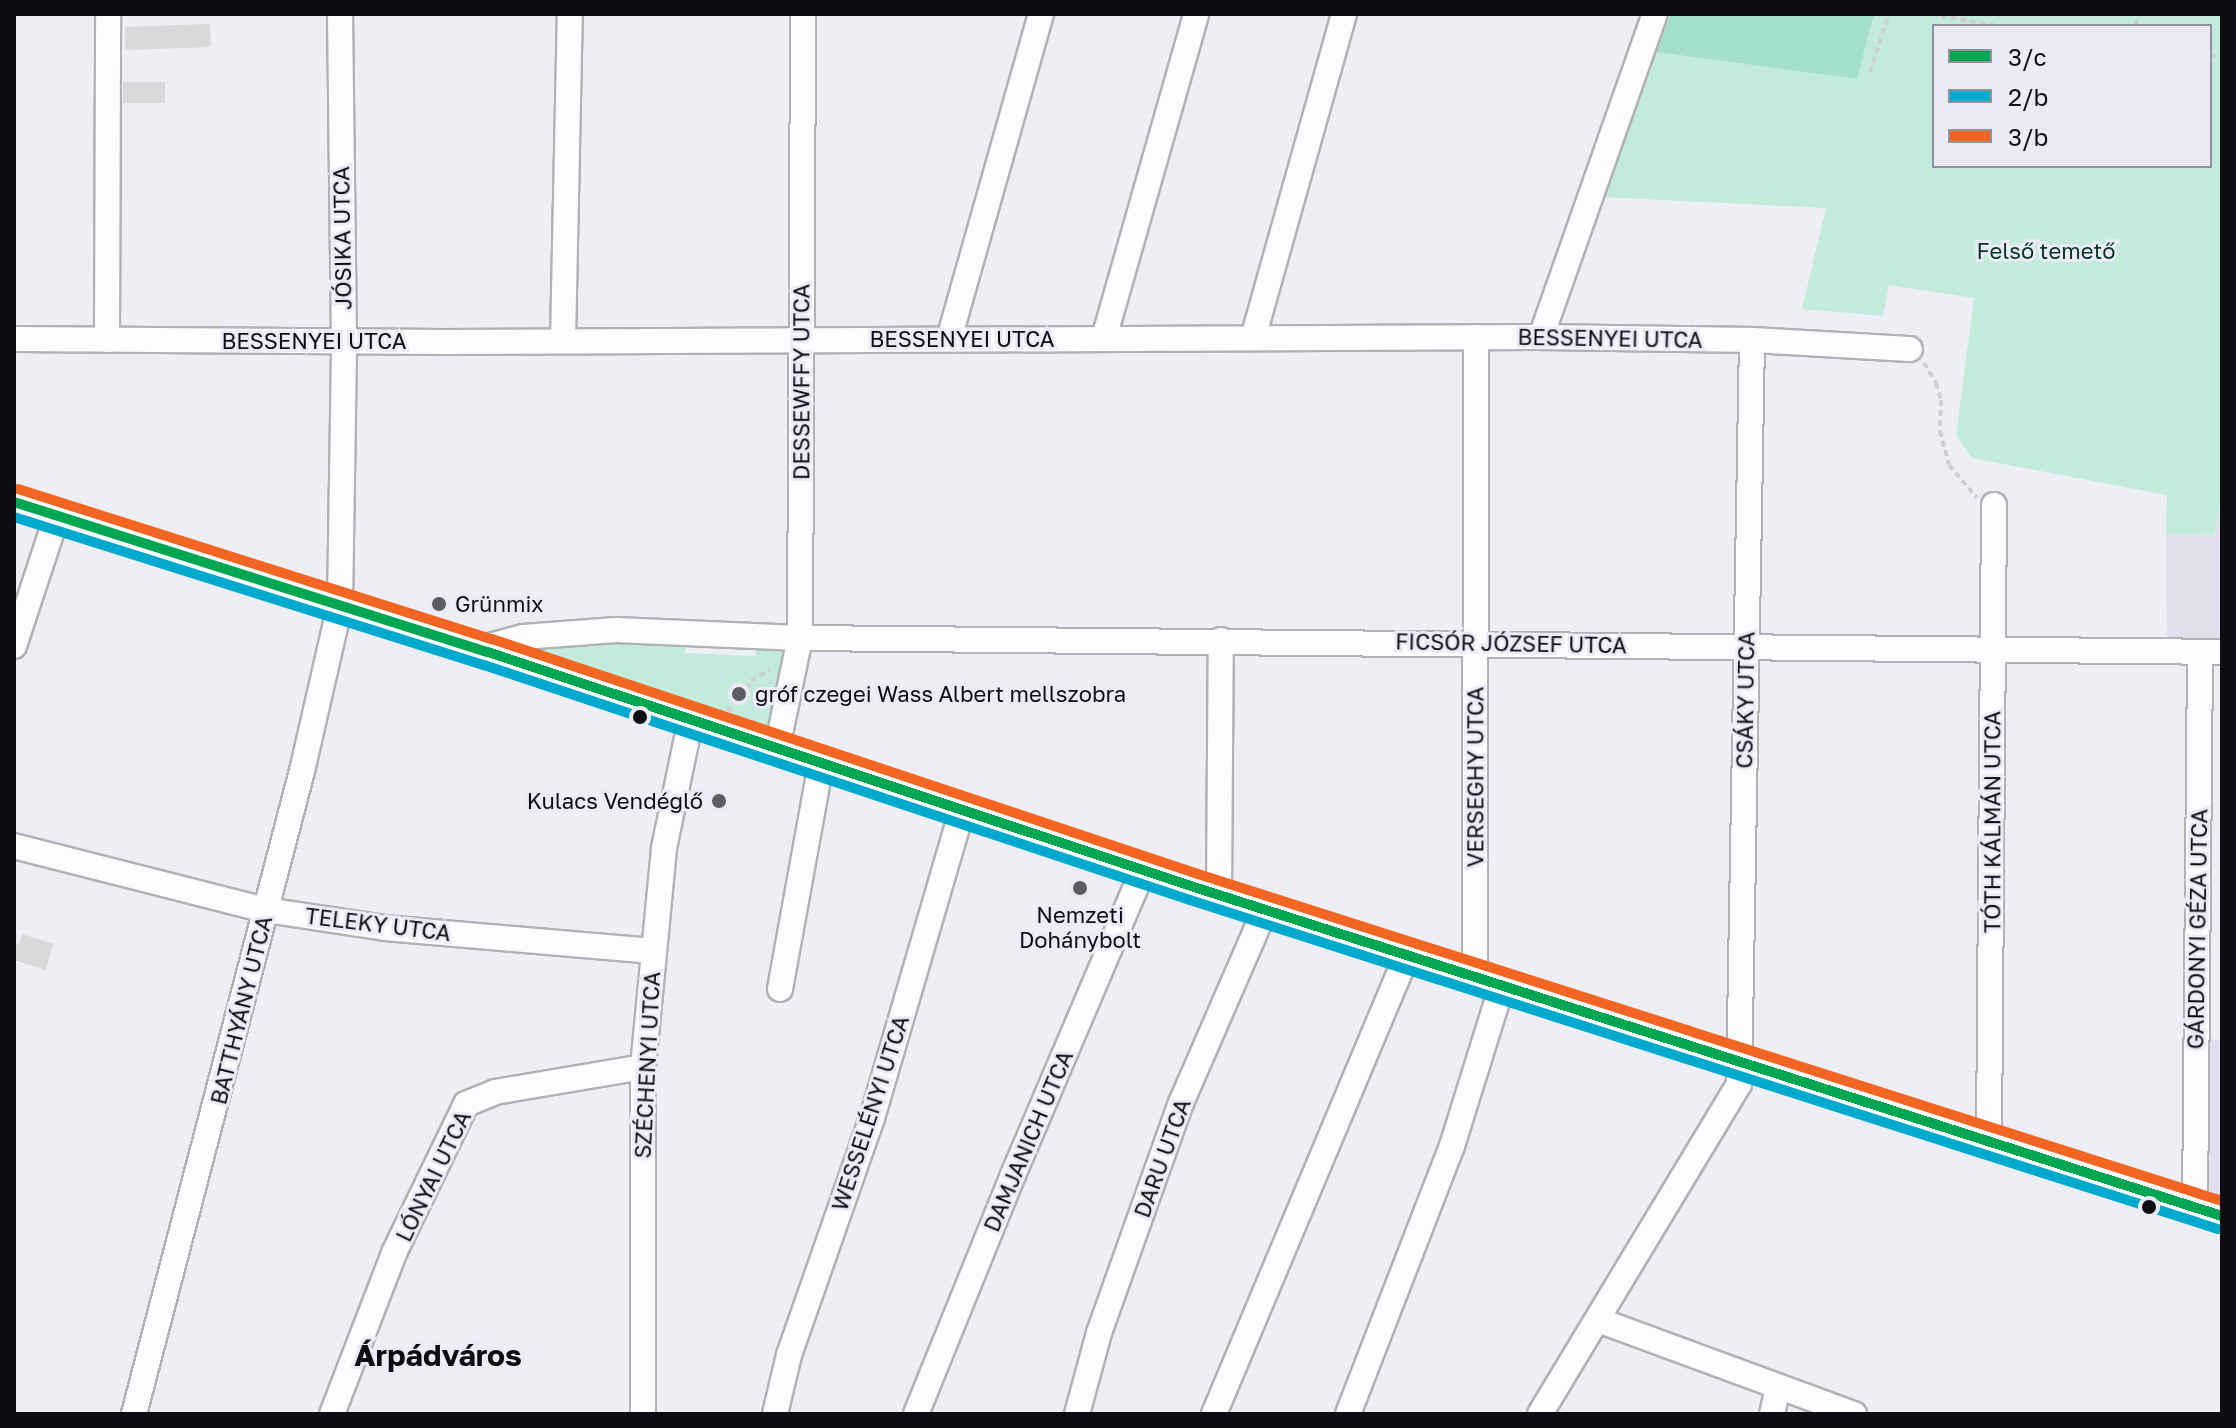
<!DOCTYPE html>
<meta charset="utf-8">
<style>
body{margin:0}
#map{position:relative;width:2236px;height:1428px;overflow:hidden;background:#eeeef5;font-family:"Golos Text",sans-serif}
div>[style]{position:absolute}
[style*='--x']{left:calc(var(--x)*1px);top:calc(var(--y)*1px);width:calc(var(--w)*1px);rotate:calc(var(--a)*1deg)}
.built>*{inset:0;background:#e1e1ee}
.green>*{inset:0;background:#c2ebdb}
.forest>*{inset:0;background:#a3dfc9}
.building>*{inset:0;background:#dad8da;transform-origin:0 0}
.path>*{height:4px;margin-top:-2px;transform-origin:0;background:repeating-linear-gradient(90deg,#cfcfd1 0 6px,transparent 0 10px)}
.roads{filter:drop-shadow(2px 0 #b1b1b6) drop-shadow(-2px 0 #b1b1b6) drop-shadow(0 2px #b1b1b6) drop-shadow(0 -2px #b1b1b6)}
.minor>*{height:24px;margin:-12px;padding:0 12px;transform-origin:12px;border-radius:12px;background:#fcfcfe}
.bus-1>*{height:10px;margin:-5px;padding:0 5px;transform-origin:5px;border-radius:5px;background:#00a651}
.bus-2>*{height:10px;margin:-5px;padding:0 5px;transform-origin:5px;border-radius:5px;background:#00a9ce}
.bus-3>*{height:10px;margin:-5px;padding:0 5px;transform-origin:5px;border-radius:5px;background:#f26522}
.dots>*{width:22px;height:22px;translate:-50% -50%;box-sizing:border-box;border:4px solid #ebebf8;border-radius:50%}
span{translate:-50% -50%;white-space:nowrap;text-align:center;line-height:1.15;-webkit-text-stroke:6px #ebebf8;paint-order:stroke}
.street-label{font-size:22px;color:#0d0e11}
.park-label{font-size:22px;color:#033524}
.poi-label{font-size:22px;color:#0d0e11}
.left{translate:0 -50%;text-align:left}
.right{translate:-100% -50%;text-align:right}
.district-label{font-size:30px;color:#0d0e11;font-weight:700}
.frame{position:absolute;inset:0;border:16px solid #0d0e11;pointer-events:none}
.legend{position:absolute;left:1932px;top:24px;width:280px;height:144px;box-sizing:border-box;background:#ebebf8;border:2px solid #92939c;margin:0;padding:10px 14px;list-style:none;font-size:24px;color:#0d0e11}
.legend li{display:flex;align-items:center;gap:16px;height:40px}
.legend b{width:40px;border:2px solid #92939c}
</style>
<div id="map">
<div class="built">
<i style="clip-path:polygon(2222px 492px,2222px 648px,2167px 648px,2166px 534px,2214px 535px)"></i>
<i style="clip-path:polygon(2201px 1038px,2222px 1040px,2222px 1213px,2199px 1204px)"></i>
</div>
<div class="green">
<i style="clip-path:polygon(evenodd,1874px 14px,2222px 14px,2222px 492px,2214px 535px,2166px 534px,2167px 495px,1972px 458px,1956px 436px,1974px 298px,1889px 285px,1883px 316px,1802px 309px,1826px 208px,1601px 197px,1656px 52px,1857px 79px,1874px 14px,1934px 26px,2210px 26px,2210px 166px,1934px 166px,1934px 26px)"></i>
<i style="clip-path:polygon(685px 633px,685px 653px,756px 656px,757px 637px,800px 639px,777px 748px,479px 649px)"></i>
</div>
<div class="forest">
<i style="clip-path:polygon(1671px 14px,1874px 14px,1857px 79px,1656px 52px)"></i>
</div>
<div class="building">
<i style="left:210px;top:24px;width:23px;height:85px;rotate:88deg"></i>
<i style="left:165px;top:82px;width:21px;height:42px;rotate:90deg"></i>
<i style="clip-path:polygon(22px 934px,53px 944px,46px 970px,14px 960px,14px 942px,19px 944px)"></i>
</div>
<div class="path">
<i style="--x:1931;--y:14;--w:68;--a:10.2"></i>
<i style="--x:2136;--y:26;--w:12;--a:-81"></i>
<i style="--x:2210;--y:56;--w:12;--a:5"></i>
<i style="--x:1870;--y:72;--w:61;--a:-71.9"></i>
<i style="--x:1924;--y:363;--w:23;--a:59"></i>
<i style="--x:1936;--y:383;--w:18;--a:74"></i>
<i style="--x:1941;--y:400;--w:31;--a:92"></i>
<i style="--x:1940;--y:431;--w:35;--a:75"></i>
<i style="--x:1949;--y:465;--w:43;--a:49.7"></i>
<i style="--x:727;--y:711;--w:20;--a:-41"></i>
<i style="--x:742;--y:698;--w:19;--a:-62"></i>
<i style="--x:751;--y:681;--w:23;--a:-31"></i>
</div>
<div class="roads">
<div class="minor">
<i style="--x:1541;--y:337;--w:343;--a:-70.6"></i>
<i style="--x:1104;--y:338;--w:337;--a:-74.1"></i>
<i style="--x:1253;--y:338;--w:337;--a:-74.3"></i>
<i style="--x:14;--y:339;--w:429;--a:0.4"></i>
<i style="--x:443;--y:342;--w:1098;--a:-0.26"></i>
<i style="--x:1541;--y:337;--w:211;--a:0.8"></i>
<i style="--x:1752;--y:340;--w:158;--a:3.3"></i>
<i style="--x:949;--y:339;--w:338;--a:-74.2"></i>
<i style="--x:107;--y:340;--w:326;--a:-89.8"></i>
<i style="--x:563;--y:341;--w:327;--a:-88.8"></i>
<i style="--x:14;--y:502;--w:497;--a:17.6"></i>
<i style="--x:488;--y:652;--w:744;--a:18.41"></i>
<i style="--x:1194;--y:887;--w:1079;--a:17.75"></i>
<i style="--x:14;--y:646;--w:138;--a:-71.8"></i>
<i style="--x:478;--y:649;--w:47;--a:-14.9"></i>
<i style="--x:523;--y:637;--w:93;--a:-4.3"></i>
<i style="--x:616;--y:630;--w:184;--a:2.5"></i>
<i style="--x:800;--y:638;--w:1422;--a:0.56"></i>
<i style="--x:777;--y:748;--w:112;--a:-78.2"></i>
<i style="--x:800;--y:638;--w:624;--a:-89.72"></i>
<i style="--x:14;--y:846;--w:260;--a:14.3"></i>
<i style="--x:266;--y:910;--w:120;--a:8.6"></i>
<i style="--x:385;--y:928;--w:269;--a:4.9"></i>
<i style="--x:1219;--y:895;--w:255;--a:-89.6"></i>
<i style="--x:1475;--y:977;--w:640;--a:-89.91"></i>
<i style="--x:780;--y:989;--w:230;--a:-79.7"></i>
<i style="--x:1989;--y:1140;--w:635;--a:-89.55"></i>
<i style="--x:2195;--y:1207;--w:555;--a:-89.48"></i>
<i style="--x:1598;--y:1320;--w:273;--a:20.2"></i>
<i style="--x:134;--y:1414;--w:665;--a:-75.36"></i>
<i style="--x:302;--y:771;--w:170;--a:-77.1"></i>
<i style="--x:340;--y:605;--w:264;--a:-89.1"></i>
<i style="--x:344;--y:341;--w:327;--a:-90.7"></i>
<i style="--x:332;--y:1414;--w:173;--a:-68.9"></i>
<i style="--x:394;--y:1253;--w:165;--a:-64.2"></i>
<i style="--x:466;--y:1104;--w:31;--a:-22"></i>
<i style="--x:495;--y:1092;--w:150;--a:-9.6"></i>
<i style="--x:643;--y:1414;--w:347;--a:-90"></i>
<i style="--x:643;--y:1067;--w:220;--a:-84.5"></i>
<i style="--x:664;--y:848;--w:132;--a:-78.2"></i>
<i style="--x:775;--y:1414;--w:61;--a:-76.7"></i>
<i style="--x:789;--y:1355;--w:251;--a:-70.7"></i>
<i style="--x:872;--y:1118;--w:321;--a:-73.7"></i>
<i style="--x:916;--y:1414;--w:258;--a:-67.9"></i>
<i style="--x:1013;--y:1175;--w:332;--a:-66.9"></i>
<i style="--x:1077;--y:1414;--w:84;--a:-74.8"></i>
<i style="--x:1099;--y:1333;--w:244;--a:-70.4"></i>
<i style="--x:1181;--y:1103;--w:210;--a:-66.5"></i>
<i style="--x:1214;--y:1414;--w:498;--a:-67.2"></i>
<i style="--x:1348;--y:1414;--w:287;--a:-68.8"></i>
<i style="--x:1452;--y:1146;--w:169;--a:-72.7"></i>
<i style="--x:1540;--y:1414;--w:385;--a:-58.9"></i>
<i style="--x:1739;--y:1084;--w:744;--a:-89"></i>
<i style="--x:1772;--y:1414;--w:26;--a:-77"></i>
</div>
</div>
<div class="bus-1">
<i style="--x:14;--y:502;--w:497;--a:17.6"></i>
<i style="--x:488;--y:652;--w:744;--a:18.41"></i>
<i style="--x:1194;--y:887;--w:1079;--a:17.75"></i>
</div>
<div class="bus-2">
<i style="--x:14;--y:517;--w:493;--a:17.5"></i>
<i style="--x:484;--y:665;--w:744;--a:18.41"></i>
<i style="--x:1190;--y:900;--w:1079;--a:17.75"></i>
</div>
<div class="bus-3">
<i style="--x:18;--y:489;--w:497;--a:17.6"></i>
<i style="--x:492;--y:639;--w:744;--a:18.41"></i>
<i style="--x:1198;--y:874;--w:1075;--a:17.71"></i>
</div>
<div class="dots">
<i style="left:439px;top:604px;background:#5c5c61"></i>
<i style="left:739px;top:694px;background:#5c5c61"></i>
<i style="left:640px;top:717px;background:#0d0e11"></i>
<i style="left:719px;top:801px;background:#5c5c61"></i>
<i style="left:1080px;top:888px;background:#5c5c61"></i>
<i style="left:2149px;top:1207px;background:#0d0e11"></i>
</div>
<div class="street-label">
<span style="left:342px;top:238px;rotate:-91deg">JÓSIKA UTCA</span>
<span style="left:1610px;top:338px;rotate:1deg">BESSENYEI UTCA</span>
<span style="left:962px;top:339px">BESSENYEI UTCA</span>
<span style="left:314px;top:341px">BESSENYEI UTCA</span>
<span style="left:801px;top:382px;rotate:-90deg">DESSEWFFY UTCA</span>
<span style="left:1511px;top:643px;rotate:1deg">FICSÓR JÓZSEF UTCA</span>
<span style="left:1745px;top:700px;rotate:-89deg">CSÁKY UTCA</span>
<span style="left:1475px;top:777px;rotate:-90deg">VERSEGHY UTCA</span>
<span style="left:1992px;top:822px;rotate:-90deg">TÓTH KÁLMÁN UTCA</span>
<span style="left:378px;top:924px;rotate:7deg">TELEKY UTCA</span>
<span style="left:2197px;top:929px;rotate:-89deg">GÁRDONYI GÉZA UTCA</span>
<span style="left:241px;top:1010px;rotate:-76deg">BATTHYÁNY UTCA</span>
<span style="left:647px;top:1065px;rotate:-87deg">SZÉCHENYI UTCA</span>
<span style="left:870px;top:1113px;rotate:-72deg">WESSELÉNYI UTCA</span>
<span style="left:1028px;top:1141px;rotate:-67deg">DAMJANICH UTCA</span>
<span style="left:1162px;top:1158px;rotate:-70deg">DARU UTCA</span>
<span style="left:433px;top:1176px;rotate:-64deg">LÓNYAI UTCA</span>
</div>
<div class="park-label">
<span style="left:2046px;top:251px">Felső temető</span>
</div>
<div class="poi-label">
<span class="left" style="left:455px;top:604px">Grünmix</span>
<span class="left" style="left:755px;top:694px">gróf czegei Wass Albert mellszobra</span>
<span class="right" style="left:703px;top:801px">Kulacs Vendéglő</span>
<span style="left:1080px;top:927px">Nemzeti<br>Dohánybolt</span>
</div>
<div class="district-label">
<span style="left:438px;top:1355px">Árpádváros</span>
</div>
<div class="frame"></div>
<ul class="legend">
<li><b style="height:10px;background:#00a651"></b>3/c</li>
<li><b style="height:10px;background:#00a9ce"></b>2/b</li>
<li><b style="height:10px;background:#f26522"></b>3/b</li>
</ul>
</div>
